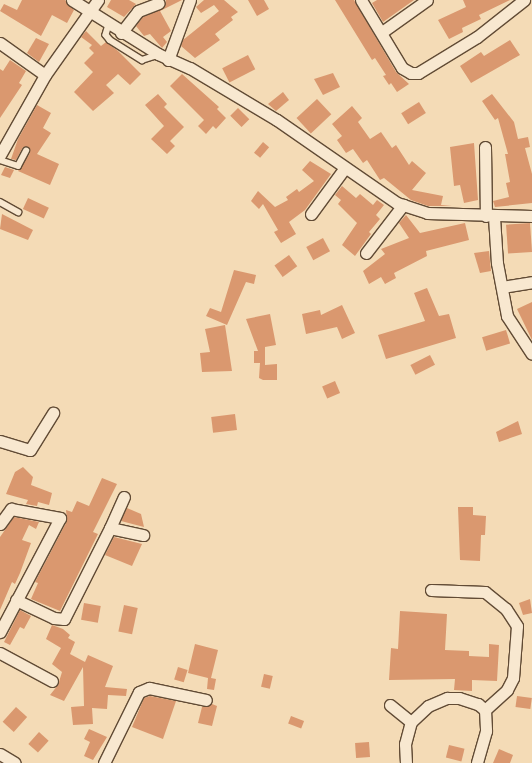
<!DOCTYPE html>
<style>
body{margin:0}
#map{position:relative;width:532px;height:763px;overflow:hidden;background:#f4dbb6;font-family:"Sorts Mill Goudy",serif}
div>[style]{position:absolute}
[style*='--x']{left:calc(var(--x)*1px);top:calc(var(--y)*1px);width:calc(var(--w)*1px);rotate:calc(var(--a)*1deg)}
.building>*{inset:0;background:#da986f;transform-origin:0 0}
.roads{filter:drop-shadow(1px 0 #614b35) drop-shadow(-1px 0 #614b35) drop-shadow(0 1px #614b35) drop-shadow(0 -1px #614b35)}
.service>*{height:5.5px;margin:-2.75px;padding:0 2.75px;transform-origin:2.75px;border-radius:2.75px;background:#f8e8d0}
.minor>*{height:11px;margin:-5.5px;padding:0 5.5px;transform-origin:5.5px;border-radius:5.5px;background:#f8e8d0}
span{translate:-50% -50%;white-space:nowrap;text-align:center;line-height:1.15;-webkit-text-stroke:4px #f8e8d0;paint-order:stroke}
</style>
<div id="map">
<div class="building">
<i style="clip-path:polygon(22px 0,65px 0,74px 10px,67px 23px,52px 15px,41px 36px,0 11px,4px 4px,17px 10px)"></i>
<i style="clip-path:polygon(111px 0,129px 0,136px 4px,124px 17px,107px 7px)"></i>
<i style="clip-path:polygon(166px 0,182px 0,160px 11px,171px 31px,163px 37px,167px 42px,162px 48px,150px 34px,144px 36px,136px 26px,143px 17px,164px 8px)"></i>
<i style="clip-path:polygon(204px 0,224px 0,238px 12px,231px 17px,233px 20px,215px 34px,220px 40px,195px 58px,181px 46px,183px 40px,219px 11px,214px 5px,201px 13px,196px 7px)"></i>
<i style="clip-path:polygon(248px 0,264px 0,269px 9px,257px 16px)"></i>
<i style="clip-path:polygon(335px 0,354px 0,396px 72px,409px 84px,397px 92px,391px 83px,389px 85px,383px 76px,386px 75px,375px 58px,372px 60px)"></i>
<i style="clip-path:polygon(377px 0,414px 0,383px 22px,372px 3px)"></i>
<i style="clip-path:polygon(463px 0,510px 0,479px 15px,481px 19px,462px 28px,463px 32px,449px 39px,438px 20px,466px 7px)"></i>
<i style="clip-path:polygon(86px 31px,101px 46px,106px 42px,118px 51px,141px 74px,130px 85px,118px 74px,106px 85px,114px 93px,93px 111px,74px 92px,93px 72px,84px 63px,94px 53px,89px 48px,92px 45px,81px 37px)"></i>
<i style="clip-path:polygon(36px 38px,49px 44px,39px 62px,27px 53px)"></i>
<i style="clip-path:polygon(510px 40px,520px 55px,471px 83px,460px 66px,481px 52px,484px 56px)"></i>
<i style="left:248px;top:55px;width:16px;height:29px;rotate:63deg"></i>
<i style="clip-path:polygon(10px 60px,26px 71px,19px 83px,22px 85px,0 118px,0 69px,3px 71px)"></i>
<i style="clip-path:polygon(333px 73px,340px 87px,323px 95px,314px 79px)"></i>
<i style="clip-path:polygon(182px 74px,219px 107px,217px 109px,226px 118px,216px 129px,213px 126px,206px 134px,198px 126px,204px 120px,170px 86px)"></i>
<i style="clip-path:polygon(283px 92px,289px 100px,276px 111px,268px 104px)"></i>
<i style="clip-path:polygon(158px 94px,167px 104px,164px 107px,184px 127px,170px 141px,175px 146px,167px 154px,151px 139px,164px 126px,145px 105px)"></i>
<i style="clip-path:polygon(492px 94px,514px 122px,518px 139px,528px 137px,530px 147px,525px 148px,532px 174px,532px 203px,495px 207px,493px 201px,509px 197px,506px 183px,510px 182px,505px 154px,508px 154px,498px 118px,495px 120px,482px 101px)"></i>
<i style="left:317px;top:99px;width:21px;height:28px;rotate:47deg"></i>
<i style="left:419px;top:102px;width:13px;height:21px;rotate:58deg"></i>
<i style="clip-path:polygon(37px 105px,51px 113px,43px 128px,51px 133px,37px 154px,59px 164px,50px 185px,18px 171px,30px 153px,29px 147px,23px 147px,16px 160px,11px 159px,18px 139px)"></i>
<i style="clip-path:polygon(352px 106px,362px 118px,358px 122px,370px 139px,381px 132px,392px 148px,396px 145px,409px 165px,412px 161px,426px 173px,412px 190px,443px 196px,441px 205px,452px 206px,428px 206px,411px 200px,384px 178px,380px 180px,367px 160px,363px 163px,353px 149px,346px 153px,337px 140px,342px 136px,332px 124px)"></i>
<i style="left:238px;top:108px;width:16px;height:11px;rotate:45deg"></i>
<i style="left:263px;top:142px;width:8px;height:14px;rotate:40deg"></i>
<i style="clip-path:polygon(474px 143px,478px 200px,464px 203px,460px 185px,454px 186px,450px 147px)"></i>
<i style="clip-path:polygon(310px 161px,331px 174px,305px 210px,289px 222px,296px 234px,281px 243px,274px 232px,278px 230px,263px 204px,259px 209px,251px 201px,258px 191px,275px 207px,288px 200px,286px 197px,297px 189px,299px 192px,314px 181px,302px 170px)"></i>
<i style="clip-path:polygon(5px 167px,14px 170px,10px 178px,1px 175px)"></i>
<i style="clip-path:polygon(342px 186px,356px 198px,360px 194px,373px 205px,377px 200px,384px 205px,376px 215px,380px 219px,369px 232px,371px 234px,355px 256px,342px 245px,357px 223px,338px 204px,341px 200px,335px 195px)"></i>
<i style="left:28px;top:198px;width:23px;height:12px;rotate:25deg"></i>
<i style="clip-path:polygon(2px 214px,33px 230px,28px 240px,0 229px)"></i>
<i style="clip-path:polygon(406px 215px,420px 233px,465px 223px,469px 240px,426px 251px,427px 256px,394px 273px,396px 278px,385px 284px,381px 277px,369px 284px,363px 271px,385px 254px,381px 249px,409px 238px,399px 223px)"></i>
<i style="left:530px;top:223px;width:29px;height:24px;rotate:86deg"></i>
<i style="left:323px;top:238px;width:15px;height:19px;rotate:62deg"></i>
<i style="clip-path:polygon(489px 251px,491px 271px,480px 273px,474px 253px)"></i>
<i style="left:289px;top:255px;width:14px;height:18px;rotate:54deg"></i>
<i style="clip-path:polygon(234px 270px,256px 275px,254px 284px,246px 282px,227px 325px,206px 316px,210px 308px,221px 312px)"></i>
<i style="clip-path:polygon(427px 288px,439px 316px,449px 314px,456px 338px,386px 359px,378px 335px,425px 321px,414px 293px)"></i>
<i style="clip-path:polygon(532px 302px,532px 340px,517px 309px)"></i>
<i style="clip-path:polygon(342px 305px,355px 333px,342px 339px,337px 327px,306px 334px,302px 314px,320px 310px,321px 315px)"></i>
<i style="clip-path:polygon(270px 314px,276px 345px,265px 347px,265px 365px,277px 364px,277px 380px,263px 380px,259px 378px,260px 363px,254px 363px,254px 351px,258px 351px,246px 319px)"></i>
<i style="clip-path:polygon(225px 325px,232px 371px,202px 372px,200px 353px,210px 352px,205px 329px)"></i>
<i style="left:506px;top:330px;width:14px;height:25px;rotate:73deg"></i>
<i style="left:430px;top:355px;width:11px;height:22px;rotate:63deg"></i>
<i style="left:335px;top:381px;width:13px;height:14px;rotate:67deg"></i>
<i style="left:235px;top:414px;width:16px;height:24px;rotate:83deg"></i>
<i style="clip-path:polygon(518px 421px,522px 434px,499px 442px,496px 432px)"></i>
<i style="clip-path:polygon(23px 467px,33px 477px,31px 485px,52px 493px,49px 505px,38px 502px,37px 506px,26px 504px,28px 500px,6px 494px,15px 472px)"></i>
<i style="clip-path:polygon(102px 478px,117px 484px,93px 532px,98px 534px,60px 611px,31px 599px,38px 583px,35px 582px,67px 521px,66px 510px,72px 512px,77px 501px,89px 506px)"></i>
<i style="clip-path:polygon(458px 507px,473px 507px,473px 515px,486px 516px,485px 535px,481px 535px,480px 561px,460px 560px)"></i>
<i style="clip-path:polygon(127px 508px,141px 514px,144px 527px,121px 521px)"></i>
<i style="clip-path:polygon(14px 517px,39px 522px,36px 529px,29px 525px,22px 540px,31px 543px,20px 573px,15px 584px,12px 582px,0 610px,0 537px)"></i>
<i style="clip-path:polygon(114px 537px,142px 544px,132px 566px,105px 555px)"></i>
<i style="clip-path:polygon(530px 599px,532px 613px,523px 615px,519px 603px)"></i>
<i style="left:84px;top:603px;width:17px;height:17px;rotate:10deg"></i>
<i style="left:124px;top:605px;width:14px;height:27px;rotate:12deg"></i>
<i style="clip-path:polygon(20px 610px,31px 616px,24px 629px,20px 627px,10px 645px,4px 642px)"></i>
<i style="clip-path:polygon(400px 611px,447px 614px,445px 650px,469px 651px,469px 656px,489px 657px,489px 644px,499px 645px,497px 681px,472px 680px,472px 691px,454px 690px,455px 679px,389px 680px,391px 648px,398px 649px)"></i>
<i style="clip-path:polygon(52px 625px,63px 629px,70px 635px,68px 638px,75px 642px,70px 654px,85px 662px,88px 655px,113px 666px,105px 687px,127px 689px,126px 696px,108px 695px,107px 709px,92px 708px,93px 724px,73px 725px,71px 707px,84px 706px,83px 667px,64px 701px,50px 695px,58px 685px,62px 672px,52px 664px,61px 648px,46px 639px)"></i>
<i style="clip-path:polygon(195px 644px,218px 650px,211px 678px,216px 679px,214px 690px,207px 689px,208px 678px,188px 673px)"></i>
<i style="left:178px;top:667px;width:10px;height:13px;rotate:17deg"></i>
<i style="left:264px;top:674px;width:9px;height:13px;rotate:13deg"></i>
<i style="clip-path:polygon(150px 696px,176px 701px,163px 739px,132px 727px,144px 698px)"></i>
<i style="left:517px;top:696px;width:15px;height:11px;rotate:8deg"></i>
<i style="clip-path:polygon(212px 704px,217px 706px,212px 726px,198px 723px,202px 707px)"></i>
<i style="left:16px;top:707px;width:15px;height:20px;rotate:42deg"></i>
<i style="left:291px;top:716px;width:14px;height:8px;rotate:21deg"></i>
<i style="clip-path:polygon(89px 729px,107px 737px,93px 760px,84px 756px,90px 742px,84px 739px)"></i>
<i style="left:39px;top:732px;width:13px;height:16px;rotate:42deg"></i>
<i style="left:369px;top:742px;width:15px;height:14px;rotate:86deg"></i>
<i style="left:449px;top:745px;width:16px;height:13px;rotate:14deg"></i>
<i style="clip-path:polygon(499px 749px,513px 755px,510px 763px,493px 763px)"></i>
</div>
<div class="roads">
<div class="service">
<i style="--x:109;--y:25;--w:10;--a:107"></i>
<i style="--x:106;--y:35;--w:6;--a:51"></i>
<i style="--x:110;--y:40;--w:38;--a:32"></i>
<i style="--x:142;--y:60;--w:16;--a:-18"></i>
<i style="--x:0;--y:160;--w:19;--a:18"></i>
<i style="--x:18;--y:166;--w:17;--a:-62"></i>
<i style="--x:0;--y:202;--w:21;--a:29"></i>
</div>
<div class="minor">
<i style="--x:72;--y:0;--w:102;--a:32.1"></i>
<i style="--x:158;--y:54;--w:35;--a:24"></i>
<i style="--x:190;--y:68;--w:101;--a:30.9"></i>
<i style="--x:277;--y:120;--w:146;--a:34.7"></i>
<i style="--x:397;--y:203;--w:32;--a:18"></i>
<i style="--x:427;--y:213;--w:105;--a:1.6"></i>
<i style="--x:361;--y:0;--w:79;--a:58.9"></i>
<i style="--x:402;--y:68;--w:10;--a:29"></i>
<i style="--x:411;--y:73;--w:7;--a:0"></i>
<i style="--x:418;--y:73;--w:69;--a:-31.4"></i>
<i style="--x:477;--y:37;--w:60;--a:-38.2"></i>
<i style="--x:382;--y:32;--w:55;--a:-35.4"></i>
<i style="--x:121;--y:33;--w:28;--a:-52"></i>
<i style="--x:138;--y:11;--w:22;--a:-21"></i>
<i style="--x:0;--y:43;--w:55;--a:35.4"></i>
<i style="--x:168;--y:60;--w:64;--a:-69.9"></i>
<i style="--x:485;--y:147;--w:69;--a:89.2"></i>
<i style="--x:0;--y:155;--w:92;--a:-60.6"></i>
<i style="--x:45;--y:75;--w:92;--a:-54.8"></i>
<i style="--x:311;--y:214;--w:56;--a:-53.7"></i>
<i style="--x:494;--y:217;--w:46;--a:86.3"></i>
<i style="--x:497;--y:263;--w:54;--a:79.3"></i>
<i style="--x:507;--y:316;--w:45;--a:56.7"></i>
<i style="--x:366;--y:253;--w:61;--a:-52.4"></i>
<i style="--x:502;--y:287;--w:30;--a:-9"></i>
<i style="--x:0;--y:441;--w:31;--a:17"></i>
<i style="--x:30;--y:450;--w:44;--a:-58.1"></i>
<i style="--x:0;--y:524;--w:19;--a:-54"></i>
<i style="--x:11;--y:509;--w:50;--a:10.4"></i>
<i style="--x:60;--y:518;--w:129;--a:117.8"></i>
<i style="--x:110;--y:528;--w:34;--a:-66"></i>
<i style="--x:431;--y:590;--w:54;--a:2.1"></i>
<i style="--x:485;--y:592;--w:27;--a:39"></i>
<i style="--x:506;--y:609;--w:20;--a:57"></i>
<i style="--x:517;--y:626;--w:52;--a:94.4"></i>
<i style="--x:513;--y:678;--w:13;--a:117"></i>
<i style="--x:507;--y:690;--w:30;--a:138"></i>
<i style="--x:485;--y:710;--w:21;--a:87"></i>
<i style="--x:486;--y:731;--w:33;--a:106"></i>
<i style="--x:16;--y:600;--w:42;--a:25.3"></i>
<i style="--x:54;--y:618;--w:10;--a:6"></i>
<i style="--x:64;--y:619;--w:102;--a:-63.2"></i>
<i style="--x:110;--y:528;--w:34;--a:12"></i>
<i style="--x:0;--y:653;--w:59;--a:28.3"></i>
<i style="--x:390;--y:705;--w:27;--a:39"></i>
<i style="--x:0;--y:754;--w:17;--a:31"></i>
<i style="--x:104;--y:763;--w:79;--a:-63.8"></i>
<i style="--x:139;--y:692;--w:11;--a:-22"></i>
<i style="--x:149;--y:688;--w:58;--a:11.9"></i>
<i style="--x:406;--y:763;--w:19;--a:-93"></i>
<i style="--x:405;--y:744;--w:23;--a:-75"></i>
<i style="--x:411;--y:722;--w:23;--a:-43"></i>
<i style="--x:428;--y:706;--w:21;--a:-23"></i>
<i style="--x:447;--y:698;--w:12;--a:0"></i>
<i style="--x:459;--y:698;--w:20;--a:18"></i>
<i style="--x:478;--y:704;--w:9;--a:41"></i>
</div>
</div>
</div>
